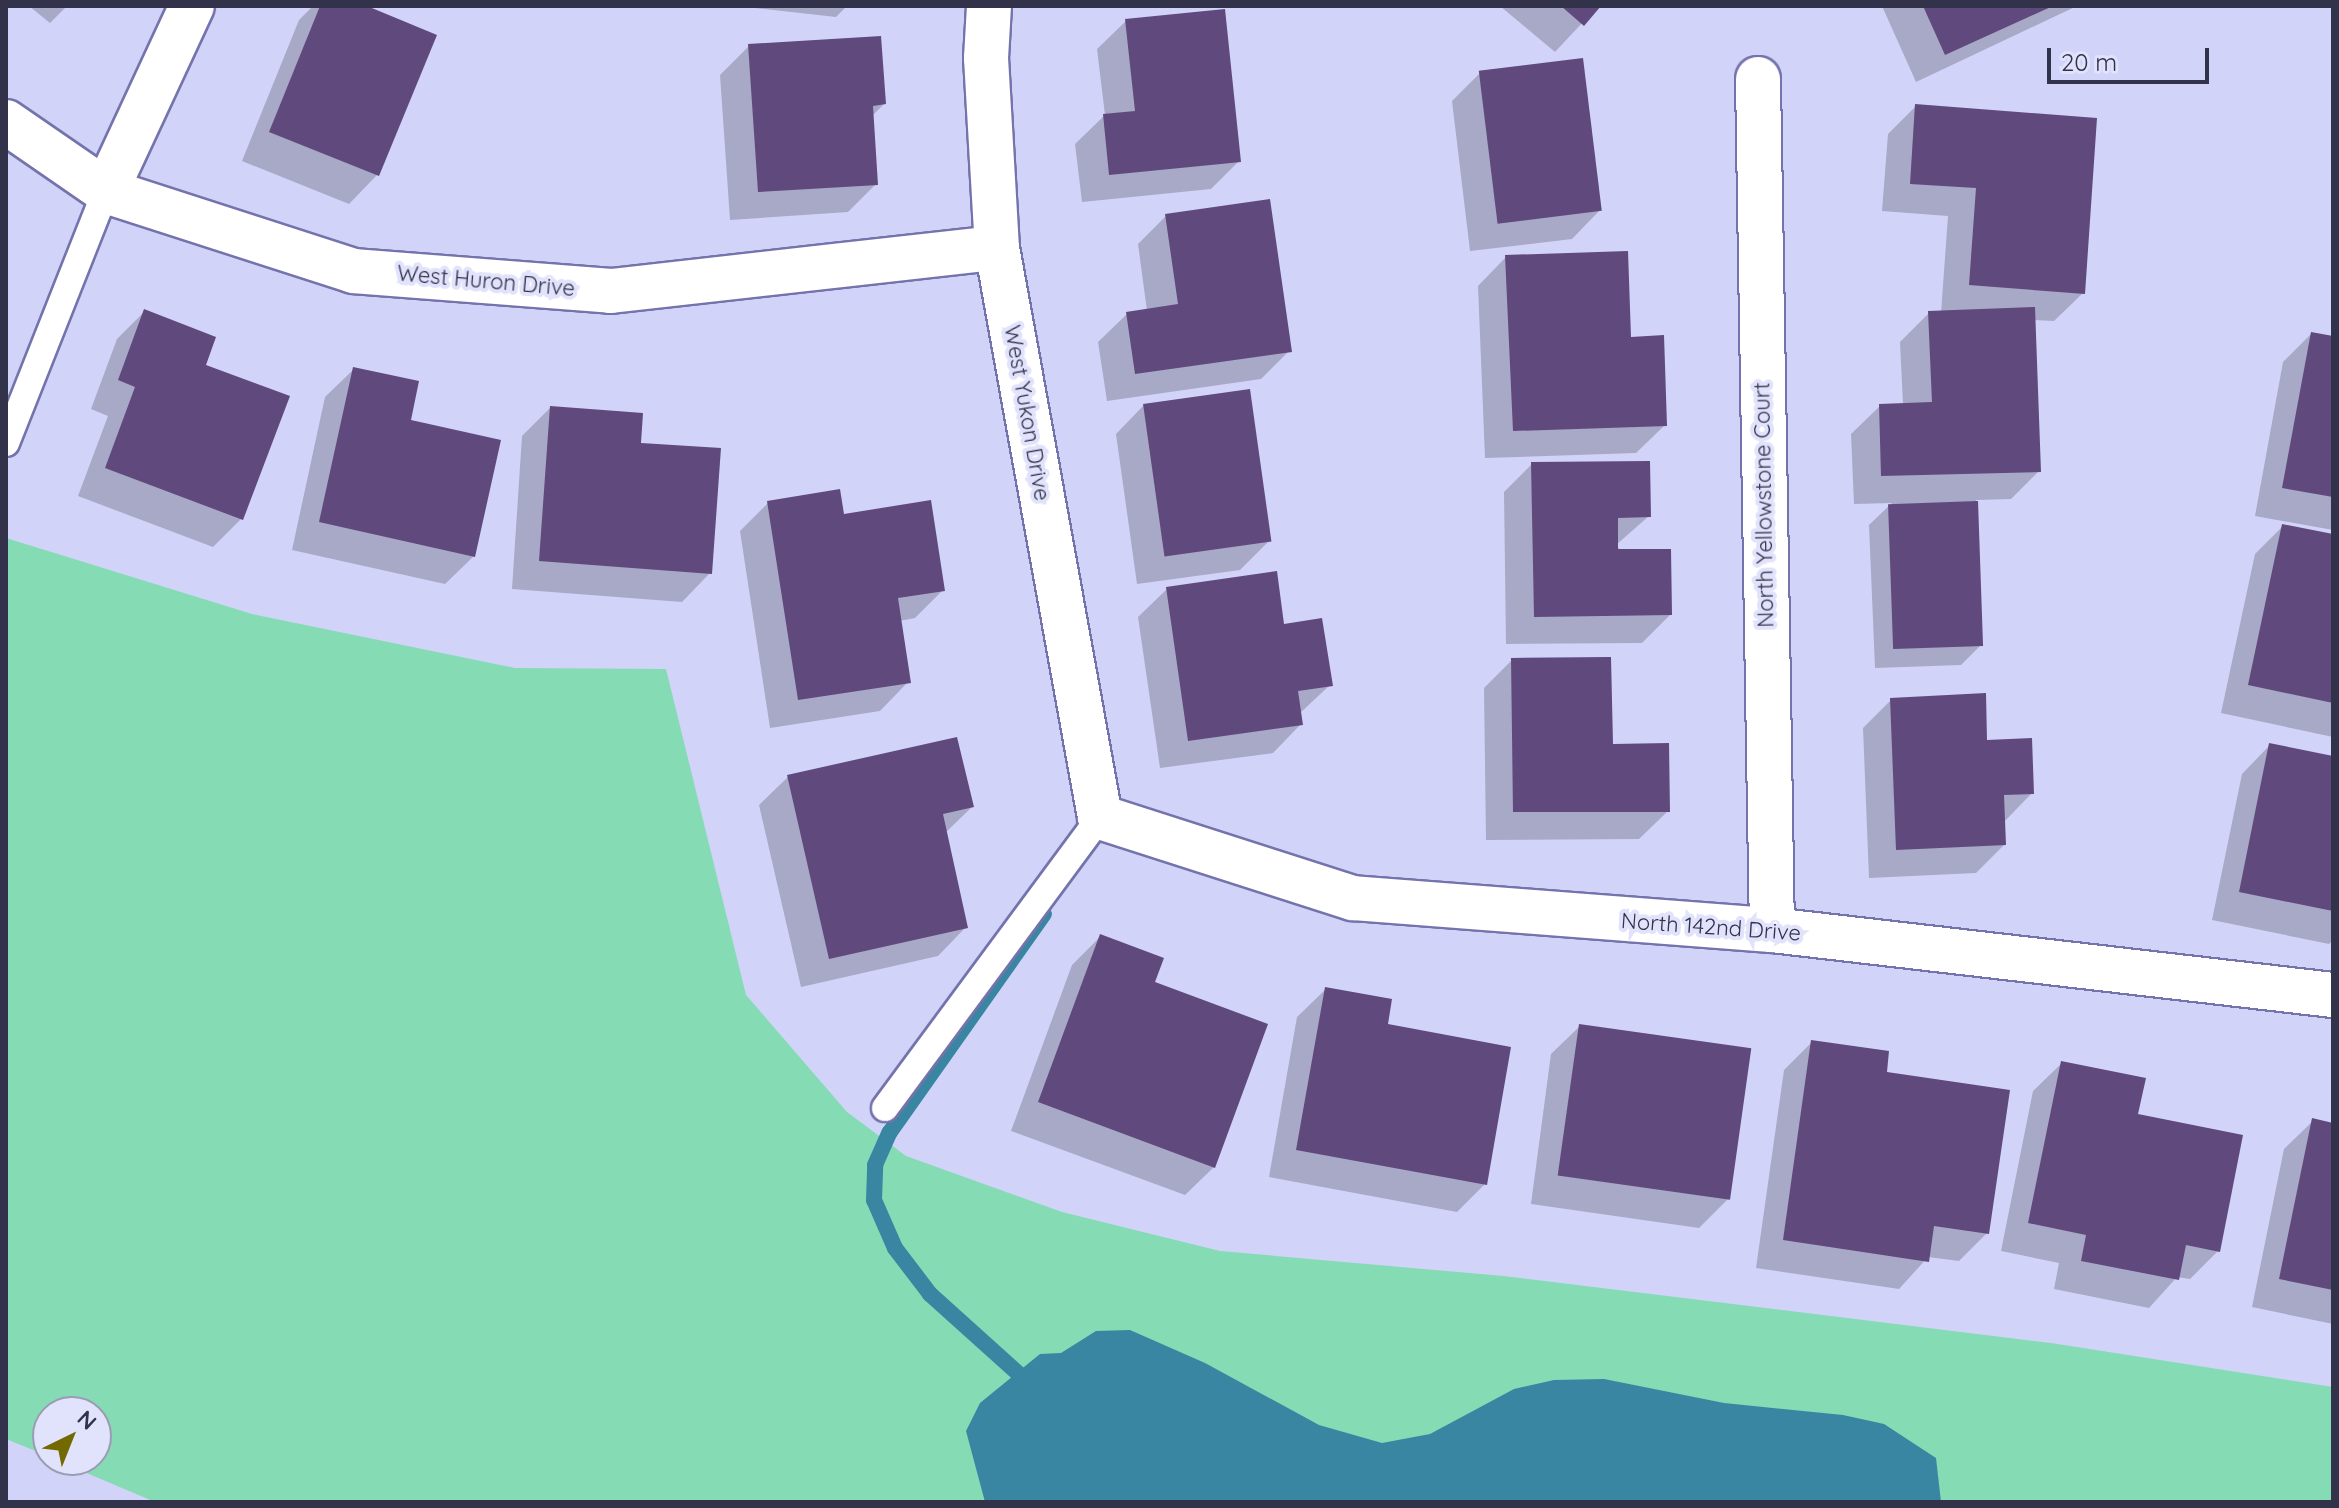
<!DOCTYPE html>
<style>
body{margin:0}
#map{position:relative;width:2339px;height:1508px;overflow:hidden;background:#d2d3f9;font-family:Quicksand,sans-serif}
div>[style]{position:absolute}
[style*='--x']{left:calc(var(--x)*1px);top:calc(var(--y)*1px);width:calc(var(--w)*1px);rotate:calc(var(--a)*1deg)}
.green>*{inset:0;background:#84dbb4}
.water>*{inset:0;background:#3886a1}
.shadow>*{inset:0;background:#0003}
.stream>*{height:16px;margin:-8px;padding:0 8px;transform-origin:8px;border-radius:8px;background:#3886a1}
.building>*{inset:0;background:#60497d;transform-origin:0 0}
.roads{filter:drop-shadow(2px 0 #7473ac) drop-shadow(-2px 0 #7473ac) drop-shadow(0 2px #7473ac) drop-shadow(0 -2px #7473ac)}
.lane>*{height:26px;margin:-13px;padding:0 13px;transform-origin:13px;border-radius:13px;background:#fff}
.street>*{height:44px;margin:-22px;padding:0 22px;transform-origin:22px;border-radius:22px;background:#fff}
span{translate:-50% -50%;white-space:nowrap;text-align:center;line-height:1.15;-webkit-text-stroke:8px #e1e2fb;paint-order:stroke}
.street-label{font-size:22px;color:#32324a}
.frame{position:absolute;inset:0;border:8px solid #32324a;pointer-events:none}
.north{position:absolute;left:32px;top:1396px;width:80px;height:80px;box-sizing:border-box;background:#e1e2fb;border:2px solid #9b9cb4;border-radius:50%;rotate:43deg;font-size:22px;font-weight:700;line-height:32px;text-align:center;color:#32324a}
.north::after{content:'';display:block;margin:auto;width:28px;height:36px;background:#726901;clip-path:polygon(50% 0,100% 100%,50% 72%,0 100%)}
.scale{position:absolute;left:2047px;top:48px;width:162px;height:36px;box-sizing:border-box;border:4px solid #32324a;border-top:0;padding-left:10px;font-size:24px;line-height:28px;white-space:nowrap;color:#32324a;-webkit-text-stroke:6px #e1e2fb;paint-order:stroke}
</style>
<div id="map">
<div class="green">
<i style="clip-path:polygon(6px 538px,252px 614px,515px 668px,666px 669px,746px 995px,847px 1112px,906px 1156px,1062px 1212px,1220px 1251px,1503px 1276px,2051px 1343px,2333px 1387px,2333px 1502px,155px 1502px,56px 1460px,96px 1460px,96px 1412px,48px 1412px,48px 1456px,6px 1439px)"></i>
</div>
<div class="water">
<i style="clip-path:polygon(1130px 1330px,1205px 1363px,1319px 1425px,1382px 1443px,1430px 1434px,1514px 1389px,1554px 1380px,1604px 1379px,1724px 1403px,1843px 1415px,1884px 1424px,1936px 1458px,1941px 1502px,985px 1502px,966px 1431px,980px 1403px,1040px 1354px,1061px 1353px,1096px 1331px)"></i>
</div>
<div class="shadow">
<i style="clip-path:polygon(29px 6px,67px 6px,50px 23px)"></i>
<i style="clip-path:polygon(313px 6px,362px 6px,377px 175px,349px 204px,242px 161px,299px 20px)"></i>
<i style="clip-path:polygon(736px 6px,847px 6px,836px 17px)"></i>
<i style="clip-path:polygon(1500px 6px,1598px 6px,1555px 52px)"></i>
<i style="clip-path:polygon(1882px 6px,2077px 6px,1916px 82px)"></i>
<i style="clip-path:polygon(1126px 21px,1239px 161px,1211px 189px,1082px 202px,1075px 144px,1105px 115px,1097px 49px)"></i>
<i style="clip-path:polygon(749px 46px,884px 104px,872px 116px,876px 184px,848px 212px,730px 220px,720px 75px)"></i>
<i style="clip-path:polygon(1480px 73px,1600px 210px,1572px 239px,1470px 251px,1452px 101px)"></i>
<i style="clip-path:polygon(1916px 106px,2083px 293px,2054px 321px,2033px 320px,2039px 471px,2011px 499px,1976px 500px,1981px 645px,1961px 665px,1875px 668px,1869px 525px,1892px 503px,1854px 504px,1851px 434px,1880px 406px,1903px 405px,1900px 342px,1929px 313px,1941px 313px,1948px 216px,1882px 211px,1888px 134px)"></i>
<i style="clip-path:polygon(1166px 216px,1289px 351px,1261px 379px,1107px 401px,1098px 342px,1127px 314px,1147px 311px,1138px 244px)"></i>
<i style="clip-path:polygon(1506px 257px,1629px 339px,1665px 425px,1636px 453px,1485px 458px,1478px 286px)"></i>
<i style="clip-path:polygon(145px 311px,203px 366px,241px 519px,213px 547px,78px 496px,108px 416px,91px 409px,117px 339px)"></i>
<i style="clip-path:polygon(2311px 334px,2333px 338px,2333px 530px,2255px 516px,2283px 362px)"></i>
<i style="clip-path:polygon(354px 369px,408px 422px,474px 556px,445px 584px,292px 550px,325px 397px)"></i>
<i style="clip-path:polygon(1144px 405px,1269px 541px,1240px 570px,1137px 584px,1116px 434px)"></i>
<i style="clip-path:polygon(550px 408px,639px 445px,710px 573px,682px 602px,512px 589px,522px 436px)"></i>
<i style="clip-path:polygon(1532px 464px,1649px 516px,1616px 545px,1670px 615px,1642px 643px,1506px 644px,1504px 492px)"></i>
<i style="clip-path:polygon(768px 503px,842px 516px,943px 590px,915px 618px,899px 621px,908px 682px,880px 711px,770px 728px,740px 531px)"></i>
<i style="clip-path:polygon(2283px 526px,2333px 536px,2333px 737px,2221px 713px,2255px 554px)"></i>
<i style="clip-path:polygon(1167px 589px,1330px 685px,1299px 714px,1301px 724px,1273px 753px,1160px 768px,1138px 617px)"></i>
<i style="clip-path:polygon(1512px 660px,1611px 746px,1668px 811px,1639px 839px,1486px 840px,1484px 688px)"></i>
<i style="clip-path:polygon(1891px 700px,1985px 743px,2032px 793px,2003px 823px,2004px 845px,1976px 873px,1869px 878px,1863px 728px)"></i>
<i style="clip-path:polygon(2270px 745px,2333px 758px,2333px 940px,2329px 944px,2212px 920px,2242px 774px)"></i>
<i style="clip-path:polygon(788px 777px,972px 807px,945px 833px,966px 927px,938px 956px,801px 987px,759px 805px)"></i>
<i style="clip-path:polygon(1100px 937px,1153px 983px,1214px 1167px,1185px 1195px,1011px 1131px,1072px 965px)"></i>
<i style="clip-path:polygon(1326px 989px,1385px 1026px,1485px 1184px,1457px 1212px,1269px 1177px,1297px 1017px)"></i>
<i style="clip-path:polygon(1580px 1026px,1728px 1199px,1699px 1228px,1531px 1204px,1551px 1054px)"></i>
<i style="clip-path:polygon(1812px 1042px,1885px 1074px,1987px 1233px,1959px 1261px,1928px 1257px,1899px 1289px,1756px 1268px,1784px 1070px)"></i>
<i style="clip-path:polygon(2062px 1063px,2136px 1115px,2218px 1251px,2190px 1279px,2177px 1277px,2149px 1308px,2054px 1289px,2059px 1263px,2001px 1251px,2033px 1091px)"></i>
<i style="clip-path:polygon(2313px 1121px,2333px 1125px,2333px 1324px,2252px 1307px,2284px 1149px)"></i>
</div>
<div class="stream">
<i style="--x:1031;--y:1385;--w:136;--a:-138"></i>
<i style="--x:930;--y:1294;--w:58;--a:-127.3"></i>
<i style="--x:895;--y:1248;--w:52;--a:-113.6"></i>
<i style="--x:874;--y:1200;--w:35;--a:-88"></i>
<i style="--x:875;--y:1165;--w:36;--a:-66"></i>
<i style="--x:890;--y:1132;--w:267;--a:-54.8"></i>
</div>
<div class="building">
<i style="clip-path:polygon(320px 6px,367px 6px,437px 35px,379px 176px,269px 132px)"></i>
<i style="clip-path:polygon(1561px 6px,1601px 6px,1584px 26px)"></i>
<i style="clip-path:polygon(1923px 6px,2053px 6px,1945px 55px)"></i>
<i style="clip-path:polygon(1225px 9px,1241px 162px,1109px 175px,1103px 114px,1135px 111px,1125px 19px)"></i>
<i style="clip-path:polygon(881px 36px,886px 104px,873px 106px,878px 185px,758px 192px,748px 44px)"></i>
<i style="left:1583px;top:58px;width:154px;height:105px;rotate:83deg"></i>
<i style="clip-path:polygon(1915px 104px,2097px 118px,2085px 294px,1969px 285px,1976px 188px,1910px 184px)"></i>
<i style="clip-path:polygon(1270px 199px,1292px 352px,1135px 374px,1126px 312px,1178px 304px,1165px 214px)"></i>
<i style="clip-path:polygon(1628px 251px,1631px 337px,1664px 335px,1667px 426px,1513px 431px,1505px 255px)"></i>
<i style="clip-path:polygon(2035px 307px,2041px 472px,1881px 476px,1879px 404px,1932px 402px,1928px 311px)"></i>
<i style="clip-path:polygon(144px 309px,216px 337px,206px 365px,290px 396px,243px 520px,105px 468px,135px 387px,118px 380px)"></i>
<i style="clip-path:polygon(2311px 332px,2333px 336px,2333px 497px,2282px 488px)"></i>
<i style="clip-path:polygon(353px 367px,419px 381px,411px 420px,501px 440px,475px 557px,319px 522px)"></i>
<i style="left:1250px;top:389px;width:154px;height:108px;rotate:82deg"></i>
<i style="clip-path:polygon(550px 406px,643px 413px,641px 443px,721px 448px,712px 574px,539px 561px)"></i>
<i style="clip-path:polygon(1650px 461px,1651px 517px,1618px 518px,1618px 549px,1671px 549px,1672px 615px,1534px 617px,1531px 462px)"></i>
<i style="clip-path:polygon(840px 489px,844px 514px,931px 500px,945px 591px,898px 598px,911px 683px,798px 700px,767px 501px)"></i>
<i style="left:1978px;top:501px;width:145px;height:90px;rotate:88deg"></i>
<i style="clip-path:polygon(2282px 524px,2333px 534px,2333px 703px,2248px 685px)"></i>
<i style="clip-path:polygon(1277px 571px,1284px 624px,1322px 618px,1333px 686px,1298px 691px,1303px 725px,1188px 741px,1166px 587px)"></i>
<i style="clip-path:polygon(1611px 657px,1613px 744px,1669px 743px,1670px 812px,1513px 812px,1511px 658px)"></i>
<i style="clip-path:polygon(1986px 693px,1987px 740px,2032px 738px,2034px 794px,2004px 795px,2006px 845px,1896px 850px,1890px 698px)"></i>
<i style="clip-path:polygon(957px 737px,974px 807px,943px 814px,968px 928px,829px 959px,787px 775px)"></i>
<i style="clip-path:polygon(2269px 743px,2333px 756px,2333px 911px,2239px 892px)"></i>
<i style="clip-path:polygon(1100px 934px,1164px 958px,1155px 982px,1268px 1024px,1215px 1168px,1038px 1102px)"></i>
<i style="clip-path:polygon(1325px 987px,1392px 999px,1388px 1024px,1511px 1047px,1487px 1185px,1296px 1150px)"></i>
<i style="left:1579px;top:1024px;width:174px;height:153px;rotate:8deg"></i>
<i style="clip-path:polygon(1811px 1040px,1889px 1051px,1887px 1072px,2010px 1090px,1989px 1234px,1934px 1226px,1929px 1262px,1783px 1240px)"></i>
<i style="clip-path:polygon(2061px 1061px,2146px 1078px,2138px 1114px,2243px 1135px,2220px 1252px,2186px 1245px,2179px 1280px,2081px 1261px,2086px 1235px,2028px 1223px)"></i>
<i style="clip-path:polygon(2312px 1118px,2333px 1123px,2333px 1290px,2279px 1279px)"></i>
</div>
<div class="roads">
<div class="lane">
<i style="--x:6;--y:443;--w:271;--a:-68.4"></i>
<i style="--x:885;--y:1108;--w:362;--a:-53.5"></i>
</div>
<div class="street">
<i style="--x:989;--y:6;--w:52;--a:93.3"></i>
<i style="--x:986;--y:58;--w:190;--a:86.7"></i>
<i style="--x:997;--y:248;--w:578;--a:79.74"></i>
<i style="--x:1100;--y:817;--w:266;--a:17.8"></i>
<i style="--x:1353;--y:898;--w:420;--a:4.4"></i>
<i style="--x:1772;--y:930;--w:565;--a:6.61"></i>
<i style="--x:1758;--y:79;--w:851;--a:89.06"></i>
<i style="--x:6;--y:122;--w:121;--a:34.6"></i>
<i style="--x:106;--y:191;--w:260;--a:17.9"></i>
<i style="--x:353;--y:271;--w:259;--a:4.4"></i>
<i style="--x:611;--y:291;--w:388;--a:-6.4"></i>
<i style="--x:106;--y:191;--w:204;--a:-65.1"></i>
</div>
</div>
<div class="street-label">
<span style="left:486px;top:281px;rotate:5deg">West Huron Drive</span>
<span style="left:1027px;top:413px;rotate:80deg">West Yukon Drive</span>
<span style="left:1764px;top:505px;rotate:-91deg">North Yellowstone Court</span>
<span style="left:1711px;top:927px;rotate:4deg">North 142nd Drive</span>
</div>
<div class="frame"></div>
<div class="north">N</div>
<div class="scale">20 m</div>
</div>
